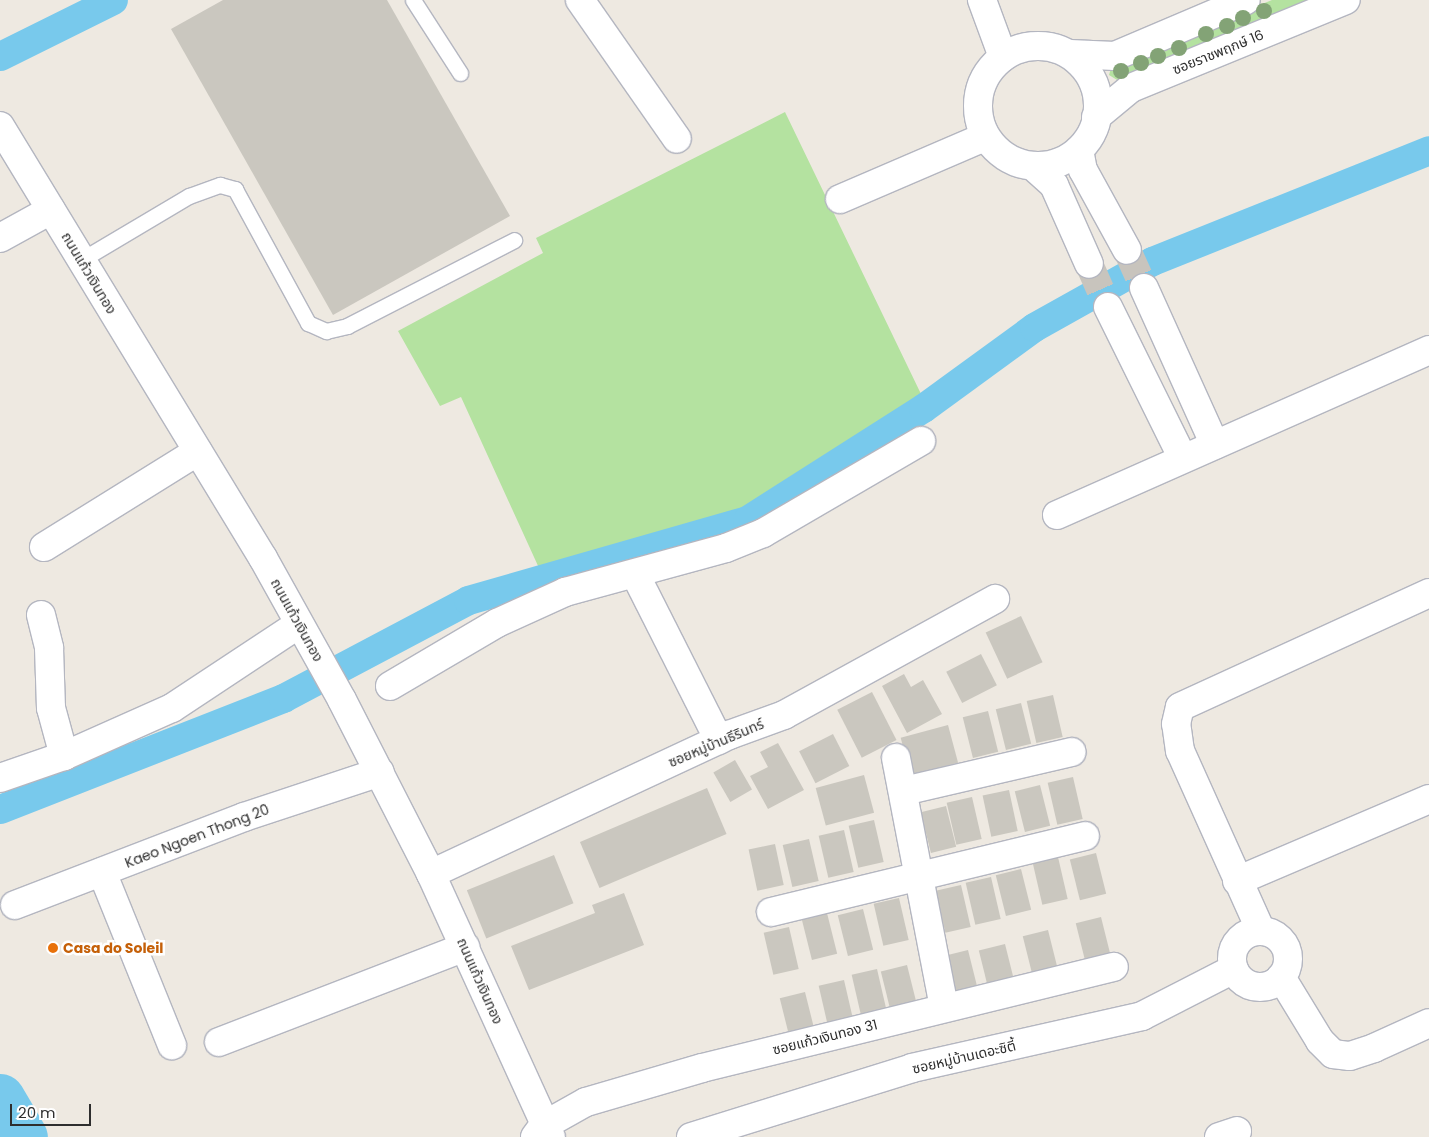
<!DOCTYPE html>
<meta charset="utf-8">
<style>
body{margin:0}
#map{position:relative;width:1429px;height:1137px;overflow:hidden;background:#eee9e1;font-family:Poppins,"Noto Sans Thai",sans-serif}
div>[style]{position:absolute}
[style*='--x']{left:calc(var(--x)*1px);top:calc(var(--y)*1px);width:calc(var(--w)*1px);rotate:calc(var(--a)*1deg)}
.green>*{inset:0;background:#b4e2a0}
.canal>*{height:29px;margin:-14.5px;padding:0 14.5px;transform-origin:14.5px;border-radius:14.5px;background:#78c9ec}
.river>*{height:49px;margin:-24.5px;padding:0 24.5px;transform-origin:24.5px;border-radius:24.5px;background:#78c9ec}
.building>*{inset:0;background:#cac7bf;transform-origin:0 0}
.street-tunnel>*{height:28px;margin-top:-14px;transform-origin:0;background:repeating-linear-gradient(90deg,#c8c4bd 0 28px,transparent 0 42px)}
.roads{filter:drop-shadow(1px 0 #b4b6c0) drop-shadow(-1px 0 #b4b6c0) drop-shadow(0 1px #b4b6c0) drop-shadow(0 -1px #b4b6c0)}
.lane>*{height:15px;margin:-7.5px;padding:0 7.5px;transform-origin:7.5px;border-radius:7.5px;background:#fff}
.street>*{height:28px;margin:-14px;padding:0 14px;transform-origin:14px;border-radius:14px;background:#fff}
.street>.ring{margin:-14px;padding:0;box-sizing:content-box;background:none;border:28px solid #fff;border-radius:50%}
.secondary>*{height:28px;margin:-14px;padding:0 14px;transform-origin:14px;border-radius:14px;background:#fff}
.trees>*{width:16px;height:16px;margin:-8px;border-radius:50%;background:#83a376}
.dots>*{width:14px;height:14px;translate:-50% -50%;box-sizing:border-box;border:2px solid #fff;border-radius:50%}
span{translate:-50% -50%;white-space:nowrap;text-align:center;line-height:1.15;-webkit-text-stroke:5px #fff;paint-order:stroke}
.street-label{font-size:14px;color:#2e2e2e}
.food-label{font-size:14px;color:#c56008;font-weight:700}
.left{translate:0 -50%;text-align:left}
.scale{position:absolute;left:10px;top:1104px;width:81px;height:22px;box-sizing:border-box;border:2px solid #2e2e2e;border-top:0;padding-left:6px;font-size:15px;line-height:18px;white-space:nowrap;color:#2e2e2e;-webkit-text-stroke:4px #fff;paint-order:stroke}
</style>
<div id="map">
<div class="green">
<i style="clip-path:polygon(1272px 0,1321px 0,1122px 83px,1109px 75px,1112px 65px)"></i>
<i style="clip-path:polygon(785px 112px,921px 394px,744px 510px,539px 568px,461px 397px,440px 406px,398px 331px,543px 253px,536px 238px)"></i>
</div>
<div class="canal">
<i style="--x:0;--y:56;--w:126;--a:-26.4"></i>
<i style="--x:0;--y:809;--w:304;--a:-21.4"></i>
<i style="--x:283;--y:698;--w:209;--a:-27.9"></i>
<i style="--x:468;--y:600;--w:290;--a:-16"></i>
<i style="--x:747;--y:520;--w:209;--a:-32.5"></i>
<i style="--x:923;--y:408;--w:137;--a:-36.1"></i>
<i style="--x:1034;--y:327;--w:135;--a:-29.2"></i>
<i style="--x:1152;--y:261;--w:298;--a:-21.8"></i>
</div>
<div class="river">
<i style="--x:0;--y:1098;--w:45;--a:59.5"></i>
</div>
<div class="building">
<i style="clip-path:polygon(223px 0,387px 0,510px 216px,333px 315px,171px 29px)"></i>
<i style="left:1021px;top:616px;width:51px;height:39px;rotate:65deg"></i>
<i style="left:981px;top:654px;width:35px;height:39px;rotate:63deg"></i>
<i style="clip-path:polygon(904px 674px,911px 687px,923px 680px,942px 714px,907px 733px,882px 686px)"></i>
<i style="left:872px;top:692px;width:54px;height:39px;rotate:63deg"></i>
<i style="left:1053px;top:695px;width:43px;height:27px;rotate:77deg"></i>
<i style="left:1021px;top:703px;width:42px;height:26px;rotate:76deg"></i>
<i style="left:988px;top:711px;width:42px;height:26px;rotate:76deg"></i>
<i style="left:948px;top:725px;width:39px;height:49px;rotate:75deg"></i>
<i style="left:833px;top:734px;width:36px;height:38px;rotate:63deg"></i>
<i style="clip-path:polygon(778px 743px,804px 790px,768px 809px,750px 776px,768px 767px,760px 752px)"></i>
<i style="left:735px;top:760px;width:34px;height:25px;rotate:60deg"></i>
<i style="left:864px;top:775px;width:39px;height:50px;rotate:75deg"></i>
<i style="left:1073px;top:777px;width:43px;height:26px;rotate:77deg"></i>
<i style="left:1040px;top:785px;width:42px;height:26px;rotate:76deg"></i>
<i style="left:707px;top:788px;width:50px;height:138px;rotate:67deg"></i>
<i style="left:1009px;top:790px;width:42px;height:27px;rotate:78deg"></i>
<i style="left:972px;top:797px;width:43px;height:26px;rotate:77deg"></i>
<i style="left:946px;top:806px;width:42px;height:26px;rotate:76deg"></i>
<i style="left:874px;top:820px;width:43px;height:26px;rotate:77deg"></i>
<i style="left:844px;top:830px;width:43px;height:26px;rotate:77deg"></i>
<i style="left:809px;top:839px;width:43px;height:27px;rotate:77deg"></i>
<i style="left:775px;top:844px;width:42px;height:27px;rotate:78deg"></i>
<i style="left:1096px;top:853px;width:42px;height:27px;rotate:76deg"></i>
<i style="left:554px;top:855px;width:52px;height:94px;rotate:68deg"></i>
<i style="left:1058px;top:857px;width:43px;height:26px;rotate:77deg"></i>
<i style="left:1021px;top:869px;width:42px;height:26px;rotate:76deg"></i>
<i style="left:991px;top:877px;width:43px;height:26px;rotate:77deg"></i>
<i style="left:961px;top:885px;width:43px;height:26px;rotate:77deg"></i>
<i style="clip-path:polygon(624px 893px,644px 945px,529px 990px,511px 946px,595px 913px,592px 905px)"></i>
<i style="left:899px;top:898px;width:43px;height:26px;rotate:77deg"></i>
<i style="left:863px;top:909px;width:42px;height:26px;rotate:76deg"></i>
<i style="left:827px;top:913px;width:42px;height:26px;rotate:76deg"></i>
<i style="left:1101px;top:917px;width:42px;height:26px;rotate:76deg"></i>
<i style="left:789px;top:927px;width:43px;height:26px;rotate:77deg"></i>
<i style="left:1048px;top:930px;width:42px;height:26px;rotate:76deg"></i>
<i style="left:1005px;top:944px;width:42px;height:27px;rotate:76deg"></i>
<i style="left:968px;top:950px;width:42px;height:26px;rotate:76deg"></i>
<i style="left:907px;top:965px;width:42px;height:27px;rotate:76deg"></i>
<i style="left:877px;top:969px;width:43px;height:26px;rotate:77deg"></i>
<i style="left:844px;top:980px;width:43px;height:26px;rotate:77deg"></i>
<i style="left:805px;top:992px;width:42px;height:26px;rotate:76deg"></i>
</div>
<div class="street-tunnel">
<i style="--x:1127;--y:250;--w:42;--a:65.9"></i>
<i style="--x:1089;--y:264;--w:47;--a:66.2"></i>
</div>
<div class="roads">
<div class="lane">
<i style="--x:413;--y:0;--w:87;--a:57.2"></i>
<i style="--x:81;--y:260;--w:126;--a:-30.7"></i>
<i style="--x:189;--y:196;--w:33;--a:-20"></i>
<i style="--x:220;--y:185;--w:16;--a:15"></i>
<i style="--x:235;--y:189;--w:153;--a:61.4"></i>
<i style="--x:308;--y:323;--w:20;--a:24"></i>
<i style="--x:326;--y:331;--w:22;--a:-13"></i>
<i style="--x:347;--y:326;--w:188;--a:-27.2"></i>
</div>
<div class="street">
<i style="--x:580;--y:0;--w:169;--a:55.1"></i>
<i style="--x:982;--y:0;--w:61;--a:69.8"></i>
<i class="ring" style="left:978px;top:46px;width:92px;height:92px"></i>
<i style="--x:1070;--y:54;--w:45;--a:2.5"></i>
<i style="--x:1115;--y:56;--w:142;--a:-23.1"></i>
<i style="--x:1096;--y:117;--w:45;--a:-39.6"></i>
<i style="--x:1131;--y:88;--w:232;--a:-22.3"></i>
<i style="--x:1079;--y:150;--w:20;--a:79"></i>
<i style="--x:1083;--y:170;--w:91;--a:61.2"></i>
<i style="--x:1034;--y:167;--w:27;--a:42"></i>
<i style="--x:1054;--y:185;--w:86;--a:66.1"></i>
<i style="--x:840;--y:199;--w:158;--a:-23.2"></i>
<i style="--x:0;--y:238;--w:58;--a:-28.8"></i>
<i style="--x:1144;--y:288;--w:172;--a:65.7"></i>
<i style="--x:1108;--y:307;--w:169;--a:63.7"></i>
<i style="--x:1057;--y:515;--w:407;--a:-23.9"></i>
<i style="--x:44;--y:547;--w:181;--a:-31.9"></i>
<i style="--x:635;--y:574;--w:186;--a:63.2"></i>
<i style="--x:41;--y:615;--w:34;--a:76"></i>
<i style="--x:49;--y:648;--w:60;--a:88.1"></i>
<i style="--x:51;--y:708;--w:50;--a:74.8"></i>
<i style="--x:390;--y:686;--w:124;--a:-30.5"></i>
<i style="--x:497;--y:623;--w:75;--a:-24.5"></i>
<i style="--x:565;--y:592;--w:167;--a:-15.3"></i>
<i style="--x:726;--y:548;--w:40;--a:-22"></i>
<i style="--x:763;--y:533;--w:183;--a:-30.2"></i>
<i style="--x:896;--y:758;--w:254;--a:79.1"></i>
<i style="--x:0;--y:778;--w:68;--a:-19"></i>
<i style="--x:64;--y:756;--w:118;--a:-24"></i>
<i style="--x:172;--y:708;--w:152;--a:-33.5"></i>
<i style="--x:904;--y:791;--w:172;--a:-13.1"></i>
<i style="--x:102;--y:872;--w:187;--a:68"></i>
<i style="--x:431;--y:874;--w:329;--a:-25"></i>
<i style="--x:729;--y:735;--w:59;--a:-20"></i>
<i style="--x:784;--y:715;--w:241;--a:-28.8"></i>
<i style="--x:1237;--y:881;--w:209;--a:-23.1"></i>
<i style="--x:15;--y:905;--w:245;--a:-21"></i>
<i style="--x:244;--y:817;--w:143;--a:-18.3"></i>
<i style="--x:771;--y:912;--w:323;--a:-13.6"></i>
<i style="--x:1261;--y:931;--w:197;--a:-114.2"></i>
<i style="--x:1180;--y:751;--w:27;--a:-98"></i>
<i style="--x:1176;--y:724;--w:17;--a:-77"></i>
<i style="--x:1180;--y:707;--w:274;--a:-24.6"></i>
<i class="ring" style="left:1232px;top:931px;width:28px;height:28px"></i>
<i style="--x:1281;--y:977;--w:75;--a:58.6"></i>
<i style="--x:1320;--y:1041;--w:18;--a:45"></i>
<i style="--x:1333;--y:1054;--w:17;--a:7"></i>
<i style="--x:1350;--y:1056;--w:25;--a:-18"></i>
<i style="--x:1374;--y:1048;--w:60;--a:-24.4"></i>
<i style="--x:219;--y:1042;--w:264;--a:-21.1"></i>
<i style="--x:535;--y:1137;--w:14;--a:-54"></i>
<i style="--x:543;--y:1126;--w:49;--a:-29.2"></i>
<i style="--x:586;--y:1102;--w:121;--a:-16.3"></i>
<i style="--x:702;--y:1068;--w:424;--a:-13.8"></i>
<i style="--x:691;--y:1137;--w:232;--a:-17.3"></i>
<i style="--x:912;--y:1068;--w:236;--a:-12.7"></i>
<i style="--x:1142;--y:1016;--w:103;--a:-27.1"></i>
<i style="--x:1219;--y:1137;--w:19;--a:-18"></i>
</div>
<div class="secondary">
<i style="--x:0;--y:126;--w:506;--a:58.67"></i>
<i style="--x:263;--y:558;--w:162;--a:60.9"></i>
<i style="--x:342;--y:700;--w:195;--a:62.9"></i>
<i style="--x:431;--y:874;--w:289;--a:65.5"></i>
</div>
</div>
<div class="trees">
<i style="left:1264px;top:11px"></i>
<i style="left:1243px;top:18px"></i>
<i style="left:1227px;top:26px"></i>
<i style="left:1206px;top:34px"></i>
<i style="left:1179px;top:48px"></i>
<i style="left:1158px;top:56px"></i>
<i style="left:1141px;top:63px"></i>
<i style="left:1121px;top:71px"></i>
</div>
<div class="dots">
<i style="left:53px;top:948px;background:#e8710a"></i>
</div>
<div class="street-label">
<span style="left:1218px;top:52px;rotate:-22deg">ซอยราชพฤกษ์ 16</span>
<span style="left:89px;top:273px;rotate:59deg">ถนนแก้วเงินทอง</span>
<span style="left:297px;top:620px;rotate:61deg">ถนนแก้วเงินทอง</span>
<span style="left:716px;top:743px;rotate:-23deg">ซอยหมู่บ้านธีรินทร์</span>
<span style="left:197px;top:836px;rotate:-21deg">Kaeo Ngoen Thong 20</span>
<span style="left:480px;top:981px;rotate:66deg">ถนนแก้วเงินทอง</span>
<span style="left:825px;top:1037px;rotate:-14deg">ซอยแก้วเงินทอง 31</span>
<span style="left:964px;top:1057px;rotate:-13deg">ซอยหมู่บ้านเดอะซิตี้</span>
</div>
<div class="food-label">
<span class="left" style="left:63px;top:948px">Casa do Soleil</span>
</div>
<div class="scale">20 m</div>
</div>
